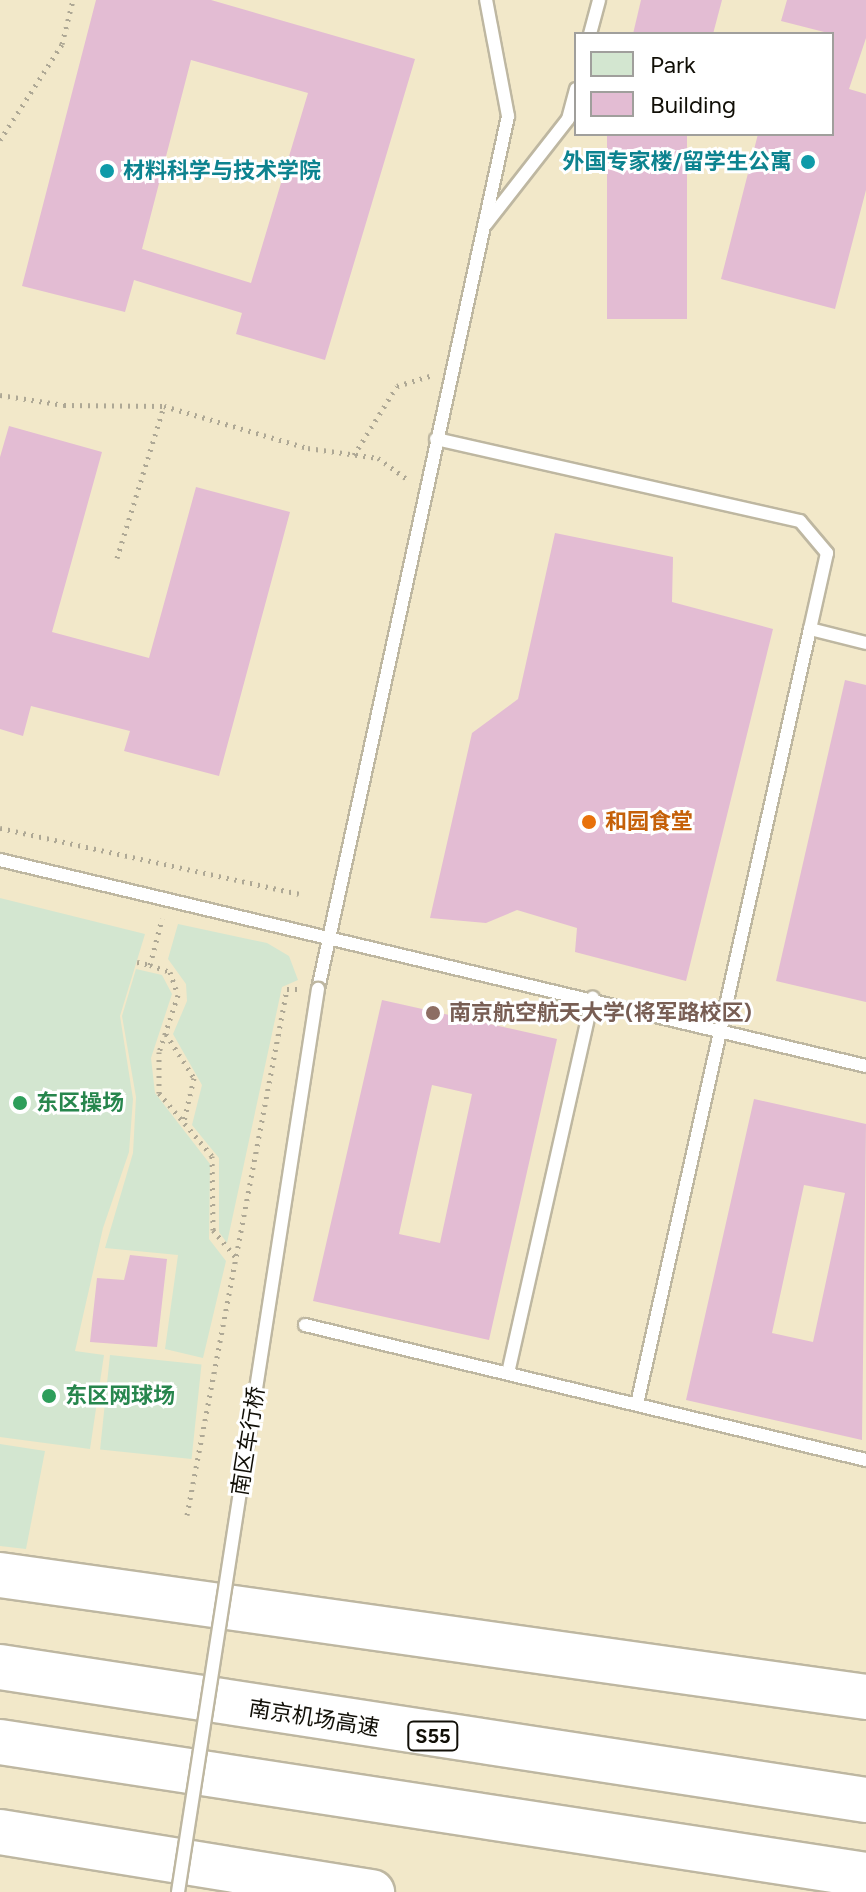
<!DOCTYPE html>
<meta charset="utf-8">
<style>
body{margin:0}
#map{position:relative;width:866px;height:1892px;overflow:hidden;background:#fcf4dc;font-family:Figtree,"Noto Sans SC",sans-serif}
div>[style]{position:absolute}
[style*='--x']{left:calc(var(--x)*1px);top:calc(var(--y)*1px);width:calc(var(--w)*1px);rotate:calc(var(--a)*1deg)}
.built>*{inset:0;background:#f2e8c9}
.green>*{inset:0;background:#d3e6d0;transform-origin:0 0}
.building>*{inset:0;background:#e3bcd3;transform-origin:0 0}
.path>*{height:5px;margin-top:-2.5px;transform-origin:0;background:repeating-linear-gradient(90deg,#aea895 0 2px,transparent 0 8px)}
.roads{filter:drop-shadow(2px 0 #beb7a1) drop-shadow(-2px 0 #beb7a1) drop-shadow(0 2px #beb7a1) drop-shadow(0 -2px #beb7a1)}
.lane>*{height:12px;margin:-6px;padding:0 6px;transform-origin:6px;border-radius:6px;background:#fff}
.highway>*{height:44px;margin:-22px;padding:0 22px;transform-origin:22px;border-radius:22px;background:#fff}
.bridges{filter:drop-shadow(2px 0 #beb7a1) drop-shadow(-2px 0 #beb7a1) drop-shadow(0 2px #beb7a1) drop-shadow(0 -2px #beb7a1)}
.lane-bridge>*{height:12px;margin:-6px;padding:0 6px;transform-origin:6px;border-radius:6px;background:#fff}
.dots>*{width:22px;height:22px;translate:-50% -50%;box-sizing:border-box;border:4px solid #fff;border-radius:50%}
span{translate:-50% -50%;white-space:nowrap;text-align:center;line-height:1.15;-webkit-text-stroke:6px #fff;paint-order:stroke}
.shield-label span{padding:2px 6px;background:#fff;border:2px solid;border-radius:6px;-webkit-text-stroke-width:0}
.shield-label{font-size:20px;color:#110f07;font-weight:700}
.culture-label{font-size:22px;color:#0d838f;font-weight:700}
.right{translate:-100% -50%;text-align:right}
.left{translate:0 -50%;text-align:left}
.food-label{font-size:22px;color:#c56008;font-weight:700}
.education-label{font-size:22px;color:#785e54;font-weight:700}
.leisure-label{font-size:22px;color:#27864d;font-weight:700}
.street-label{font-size:22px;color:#110f07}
.legend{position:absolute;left:574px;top:32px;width:260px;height:104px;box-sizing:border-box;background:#fff;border:2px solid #a09f9c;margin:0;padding:10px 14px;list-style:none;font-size:24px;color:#110f07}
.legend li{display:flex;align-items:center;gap:16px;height:40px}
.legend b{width:40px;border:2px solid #a09f9c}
</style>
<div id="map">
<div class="built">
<i style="clip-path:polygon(evenodd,0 0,866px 0,866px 1892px,0 1892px,0 0,576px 34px,832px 34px,832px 134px,576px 134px,576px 34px)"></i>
</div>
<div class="green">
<i style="clip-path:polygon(0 898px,145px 934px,120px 1016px,133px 1099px,129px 1152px,103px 1228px,75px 1351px,104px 1355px,90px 1449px,0 1437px)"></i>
<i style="clip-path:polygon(178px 924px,267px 943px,289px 956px,298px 980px,282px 987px,227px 1243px,219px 1232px,219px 1158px,192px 1125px,202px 1085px,173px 1034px,187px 1001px,186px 984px,168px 959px)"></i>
<i style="clip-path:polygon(136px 969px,162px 975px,172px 994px,151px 1058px,155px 1093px,210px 1164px,209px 1239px,226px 1261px,203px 1358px,165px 1349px,178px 1255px,105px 1248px,133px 1153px,136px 1097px,122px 1016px)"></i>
<i style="left:110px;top:1355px;width:92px;height:95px;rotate:6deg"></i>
<i style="clip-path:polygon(0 1444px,45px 1451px,26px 1549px,0 1546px)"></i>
</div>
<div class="building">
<i style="clip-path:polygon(evenodd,96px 0,211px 0,415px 59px,325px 360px,236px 334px,242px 313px,134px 280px,125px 312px,22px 286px,96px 0,191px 60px,308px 93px,251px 283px,142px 249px,191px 60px)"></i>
<i style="clip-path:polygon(641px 0,722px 0,713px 34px,633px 34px)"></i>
<i style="clip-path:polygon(787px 0,866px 0,866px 38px,849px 89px,866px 94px,866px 190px,835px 309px,721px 279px,758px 134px,832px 134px,832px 34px,781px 21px)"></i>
<i style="left:607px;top:134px;width:80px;height:185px"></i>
<i style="clip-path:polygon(9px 426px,102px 452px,52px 632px,149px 658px,196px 487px,290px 512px,219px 776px,124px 751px,130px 731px,31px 706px,23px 736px,0 729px,0 457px)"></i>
<i style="clip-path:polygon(555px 533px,673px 557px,672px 602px,773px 629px,686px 981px,575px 952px,577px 928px,517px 910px,486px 923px,430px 918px,472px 733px,518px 699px)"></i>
<i style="clip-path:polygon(845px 680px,866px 685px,866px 1002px,776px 981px)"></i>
<i style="clip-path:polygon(evenodd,382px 1000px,557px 1039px,489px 1340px,313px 1301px,382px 1000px,432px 1085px,472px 1094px,440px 1243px,399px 1234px,432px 1085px)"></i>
<i style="clip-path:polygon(evenodd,754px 1099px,866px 1124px,862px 1440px,686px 1400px,754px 1099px,804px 1185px,845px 1193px,813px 1342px,772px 1333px,804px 1185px)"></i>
<i style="clip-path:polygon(130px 1255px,167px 1259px,157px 1347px,90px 1342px,97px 1278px,124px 1280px)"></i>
</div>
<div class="path">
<i style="--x:0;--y:140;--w:114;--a:-57.1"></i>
<i style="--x:62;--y:44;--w:45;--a:-76"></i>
<i style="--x:0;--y:395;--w:65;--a:8.9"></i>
<i style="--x:64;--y:405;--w:100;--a:0.6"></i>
<i style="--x:164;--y:406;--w:150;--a:16.3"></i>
<i style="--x:308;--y:448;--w:71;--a:8.1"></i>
<i style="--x:378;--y:458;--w:37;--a:36"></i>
<i style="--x:354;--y:455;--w:81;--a:-58.1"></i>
<i style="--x:397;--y:386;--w:37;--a:-17"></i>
<i style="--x:117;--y:558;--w:159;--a:-72.8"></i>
<i style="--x:0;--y:828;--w:306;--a:12.4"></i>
<i style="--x:137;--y:962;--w:13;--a:13"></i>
<i style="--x:150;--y:965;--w:48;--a:-75.4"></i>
<i style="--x:150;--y:965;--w:21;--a:19"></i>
<i style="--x:170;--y:972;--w:24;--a:71"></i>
<i style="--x:178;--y:995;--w:60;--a:108.4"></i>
<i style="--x:159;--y:1052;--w:41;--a:90"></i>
<i style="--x:159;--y:1093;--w:82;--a:49.9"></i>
<i style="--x:212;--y:1156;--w:74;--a:89.2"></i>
<i style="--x:213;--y:1230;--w:35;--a:50"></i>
<i style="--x:166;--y:1034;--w:52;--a:57.5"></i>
<i style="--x:194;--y:1078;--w:48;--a:103.2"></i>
<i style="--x:187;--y:1515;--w:535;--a:-79.24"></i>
<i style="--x:287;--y:989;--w:10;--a:0"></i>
</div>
<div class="roads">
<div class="lane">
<i style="--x:590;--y:34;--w:35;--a:-75"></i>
<i style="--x:486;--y:224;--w:133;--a:-52"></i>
<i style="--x:568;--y:119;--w:31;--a:-75"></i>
<i style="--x:436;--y:439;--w:373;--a:12.7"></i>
<i style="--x:800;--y:521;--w:42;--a:49.8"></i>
<i style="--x:827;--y:553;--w:78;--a:102.6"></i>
<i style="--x:0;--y:860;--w:890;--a:13.38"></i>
<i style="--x:318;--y:989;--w:893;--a:-77.72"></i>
<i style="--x:508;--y:116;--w:118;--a:-100.7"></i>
<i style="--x:305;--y:1325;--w:577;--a:13.53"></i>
<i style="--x:508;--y:1373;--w:385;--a:-77.3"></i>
<i style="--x:637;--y:1404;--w:794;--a:-77.42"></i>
<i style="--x:810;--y:629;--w:58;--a:14"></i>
</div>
<div class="highway">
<i style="--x:0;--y:1575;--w:875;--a:8.02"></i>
<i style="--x:0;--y:1667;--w:876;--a:8.73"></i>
<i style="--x:0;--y:1742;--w:876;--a:8.73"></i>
<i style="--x:0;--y:1832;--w:377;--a:9.2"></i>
</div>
</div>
<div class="bridges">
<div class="lane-bridge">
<i style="--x:178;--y:1892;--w:914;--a:-81.19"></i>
</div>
</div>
<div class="dots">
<i style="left:808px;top:162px;background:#0f9aa8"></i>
<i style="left:107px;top:171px;background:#0f9aa8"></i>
<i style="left:589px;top:822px;background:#e8710a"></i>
<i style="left:433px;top:1013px;background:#8d6e63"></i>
<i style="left:20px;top:1103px;background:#2e9e5b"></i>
<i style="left:49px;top:1396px;background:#2e9e5b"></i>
</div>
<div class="shield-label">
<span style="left:433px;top:1736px">S55</span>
</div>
<div class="culture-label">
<span class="right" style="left:792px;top:162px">外国专家楼/留学生公寓</span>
<span class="left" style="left:123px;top:171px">材料科学与技术学院</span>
</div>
<div class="food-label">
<span class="left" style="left:605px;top:822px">和园食堂</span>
</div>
<div class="education-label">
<span class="left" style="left:449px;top:1013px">南京航空航天大学(将军路校区)</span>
</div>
<div class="leisure-label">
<span class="left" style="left:36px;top:1103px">东区操场</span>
<span class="left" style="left:65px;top:1396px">东区网球场</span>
</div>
<div class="street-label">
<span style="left:248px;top:1441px;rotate:-81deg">南区车行桥</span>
<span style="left:314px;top:1718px;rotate:9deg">南京机场高速</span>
</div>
<ul class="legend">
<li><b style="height:22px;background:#d3e6d0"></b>Park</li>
<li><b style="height:22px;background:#e3bcd3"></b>Building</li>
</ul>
</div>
